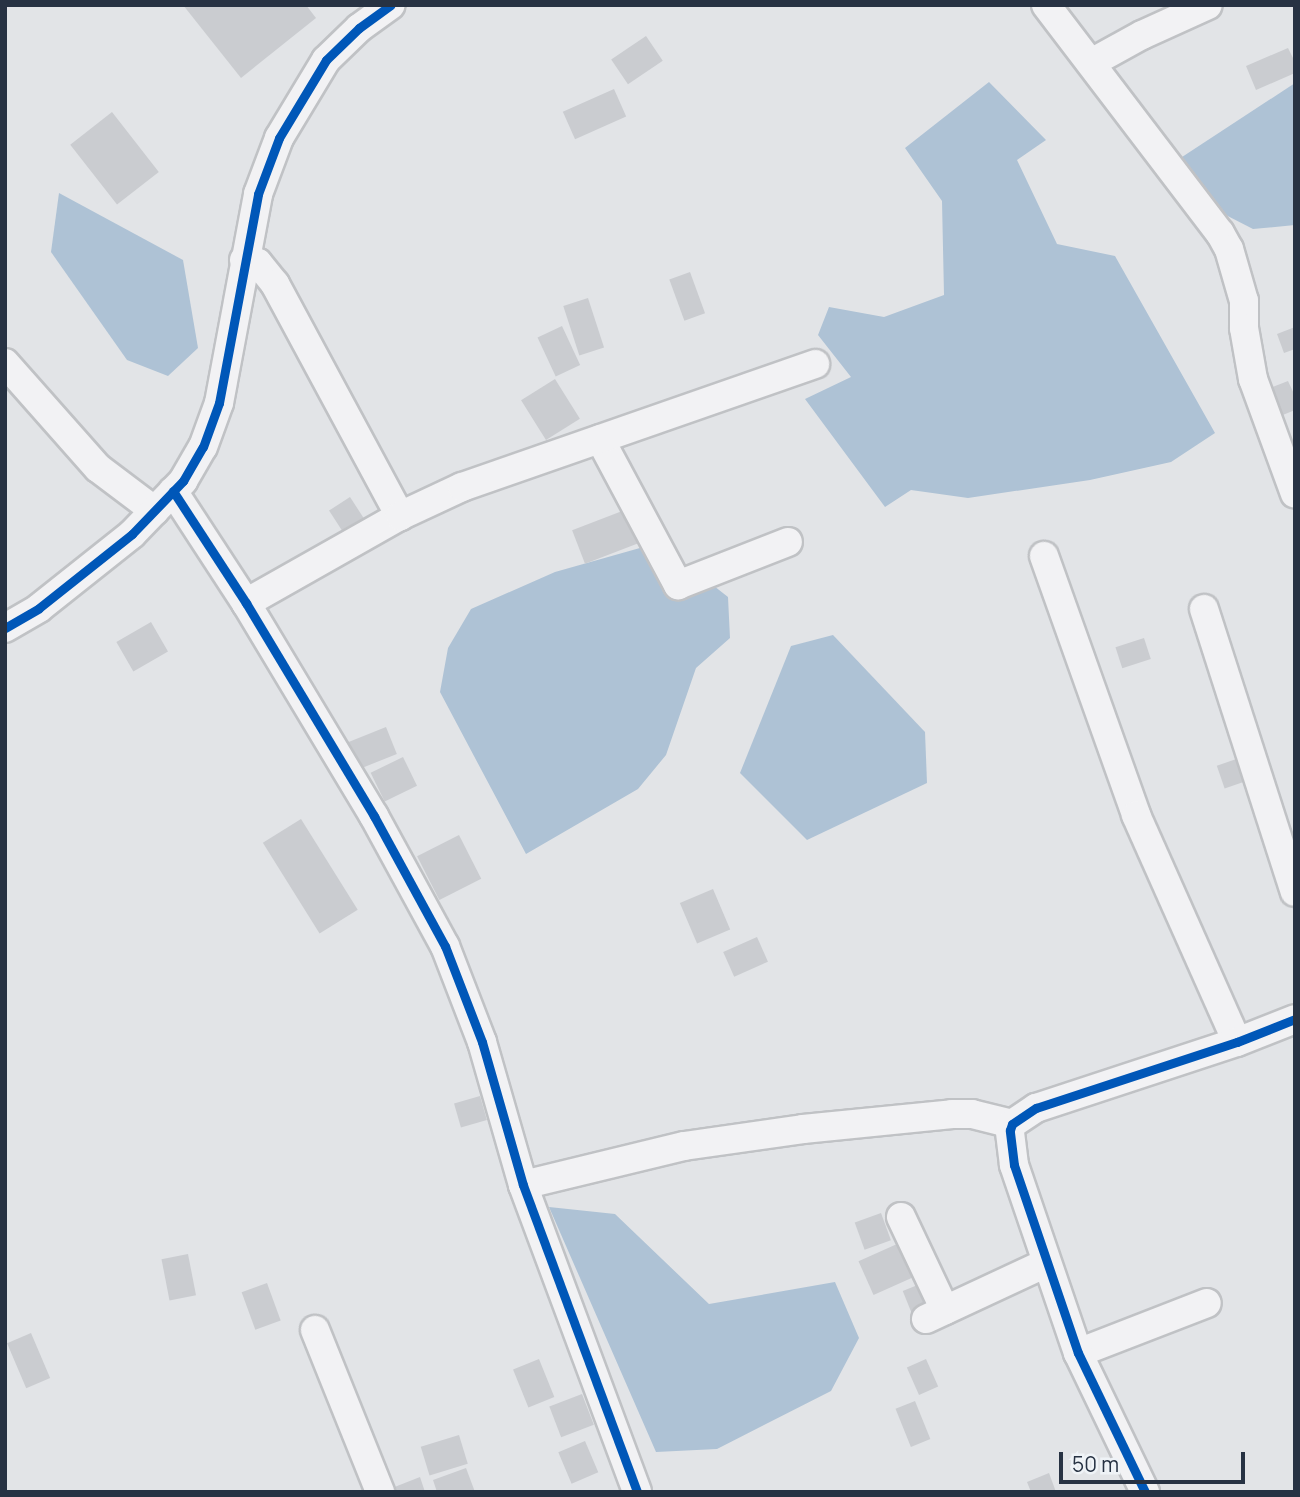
<!DOCTYPE html>
<style>
body{margin:0}
#map{position:relative;width:1300px;height:1497px;overflow:hidden;background:#e2e4e7;font-family:Manrope,sans-serif}
div>[style]{position:absolute}
[style*='--x']{left:calc(var(--x)*1px);top:calc(var(--y)*1px);width:calc(var(--w)*1px);rotate:calc(var(--a)*1deg)}
.water>*{inset:0;background:#aec2d5}
.building>*{inset:0;background:#caccd0;transform-origin:0 0}
.roads{filter:drop-shadow(2px 0 #c0c2c5) drop-shadow(-2px 0 #c0c2c5) drop-shadow(0 2px #c0c2c5) drop-shadow(0 -2px #c0c2c5)}
.minor>*{height:28px;margin:-14px;padding:0 14px;transform-origin:14px;border-radius:14px;background:#f2f2f4}
.cycleway>*{height:9px;margin:-4.5px;padding:0 4.5px;transform-origin:4.5px;border-radius:4.5px;background:#0057b8}
span{translate:-50% -50%;white-space:nowrap;text-align:center;line-height:1.15;-webkit-text-stroke:5px #eff3f7;paint-order:stroke}
.frame{position:absolute;inset:0;border:7px solid #273243;pointer-events:none}
.scale{position:absolute;left:1059px;top:1452px;width:186px;height:32px;box-sizing:border-box;border:4px solid #273243;border-top:0;padding-left:9px;font-size:21px;line-height:24px;white-space:nowrap;color:#273243;-webkit-text-stroke:5px #eff3f7;paint-order:stroke}
</style>
<div id="map">
<div class="water">
<i style="clip-path:polygon(989px 82px,1046px 140px,1017px 160px,1057px 244px,1115px 256px,1215px 433px,1171px 462px,1090px 480px,968px 498px,911px 490px,885px 507px,805px 399px,851px 377px,818px 335px,829px 307px,884px 317px,944px 295px,942px 201px,905px 148px)"></i>
<i style="clip-path:polygon(1295px 83px,1295px 225px,1253px 229px,1216px 210px,1179px 159px)"></i>
<i style="clip-path:polygon(59px 193px,183px 260px,198px 348px,168px 376px,127px 360px,51px 252px)"></i>
<i style="clip-path:polygon(647px 546px,691px 568px,728px 597px,730px 638px,696px 668px,666px 755px,638px 789px,526px 854px,440px 692px,448px 648px,471px 609px,555px 572px)"></i>
<i style="clip-path:polygon(833px 635px,925px 732px,927px 783px,807px 840px,740px 773px,791px 646px)"></i>
<i style="clip-path:polygon(549px 1207px,615px 1214px,709px 1304px,835px 1282px,859px 1338px,831px 1391px,717px 1449px,656px 1452px)"></i>
</div>
<div class="building">
<i style="clip-path:polygon(183px 5px,306px 5px,316px 18px,241px 78px)"></i>
<i style="left:646px;top:36px;width:30px;height:42px;rotate:56deg"></i>
<i style="clip-path:polygon(1288px 48px,1295px 62px,1295px 73px,1256px 90px,1246px 66px)"></i>
<i style="left:614px;top:89px;width:30px;height:56px;rotate:66deg"></i>
<i style="left:112px;top:112px;width:76px;height:53px;rotate:52deg"></i>
<i style="left:690px;top:272px;width:44px;height:22px;rotate:70deg"></i>
<i style="left:588px;top:298px;width:52px;height:26px;rotate:72deg"></i>
<i style="left:562px;top:326px;width:43px;height:27px;rotate:65deg"></i>
<i style="clip-path:polygon(1295px 327px,1295px 349px,1284px 353px,1277px 334px)"></i>
<i style="left:555px;top:379px;width:47px;height:40px;rotate:58deg"></i>
<i style="clip-path:polygon(1288px 381px,1295px 396px,1295px 410px,1273px 419px,1262px 391px)"></i>
<i style="left:350px;top:497px;width:31px;height:25px;rotate:57deg"></i>
<i style="left:630px;top:508px;width:36px;height:62px;rotate:69deg"></i>
<i style="left:151px;top:622px;width:34px;height:40px;rotate:60deg"></i>
<i style="left:1144px;top:638px;width:22px;height:30px;rotate:72deg"></i>
<i style="left:386px;top:727px;width:29px;height:41px;rotate:68deg"></i>
<i style="left:1248px;top:755px;width:24px;height:33px;rotate:71deg"></i>
<i style="left:403px;top:757px;width:32px;height:36px;rotate:64deg"></i>
<i style="left:301px;top:819px;width:107px;height:45px;rotate:58deg"></i>
<i style="left:459px;top:835px;width:49px;height:47px;rotate:63deg"></i>
<i style="left:713px;top:889px;width:44px;height:36px;rotate:67deg"></i>
<i style="left:757px;top:937px;width:27px;height:37px;rotate:66deg"></i>
<i style="left:480px;top:1096px;width:25px;height:27px;rotate:74deg"></i>
<i style="left:881px;top:1213px;width:29px;height:28px;rotate:70deg"></i>
<i style="left:906px;top:1240px;width:37px;height:52px;rotate:66deg"></i>
<i style="left:188px;top:1254px;width:42px;height:27px;rotate:79deg"></i>
<i style="left:925px;top:1282px;width:29px;height:24px;rotate:68deg"></i>
<i style="left:267px;top:1283px;width:40px;height:27px;rotate:70deg"></i>
<i style="left:31px;top:1333px;width:49px;height:26px;rotate:67deg"></i>
<i style="left:539px;top:1359px;width:41px;height:28px;rotate:68deg"></i>
<i style="left:926px;top:1359px;width:30px;height:21px;rotate:66deg"></i>
<i style="left:582px;top:1394px;width:33px;height:35px;rotate:69deg"></i>
<i style="left:915px;top:1401px;width:41px;height:21px;rotate:68deg"></i>
<i style="left:459px;top:1435px;width:30px;height:40px;rotate:73deg"></i>
<i style="left:585px;top:1441px;width:34px;height:29px;rotate:67deg"></i>
<i style="clip-path:polygon(466px 1468px,475px 1492px,437px 1492px,433px 1480px)"></i>
<i style="clip-path:polygon(1049px 1473px,1056px 1492px,1031px 1492px,1027px 1482px)"></i>
<i style="clip-path:polygon(420px 1477px,425px 1492px,393px 1492px,392px 1488px)"></i>
</div>
<div class="roads">
<div class="minor">
<i style="--x:1046;--y:5;--w:287;--a:52.7"></i>
<i style="--x:1220;--y:233;--w:18;--a:61"></i>
<i style="--x:1229;--y:249;--w:54;--a:73.9"></i>
<i style="--x:1244;--y:301;--w:27;--a:90"></i>
<i style="--x:1244;--y:328;--w:52;--a:80"></i>
<i style="--x:1253;--y:379;--w:122;--a:69.9"></i>
<i style="--x:1091;--y:63;--w:58;--a:-28.8"></i>
<i style="--x:1142;--y:35;--w:72;--a:-24.4"></i>
<i style="--x:244;--y:260;--w:14;--a:12"></i>
<i style="--x:258;--y:263;--w:27;--a:51"></i>
<i style="--x:275;--y:284;--w:264;--a:61.7"></i>
<i style="--x:5;--y:363;--w:140;--a:48.5"></i>
<i style="--x:98;--y:468;--w:71;--a:37"></i>
<i style="--x:600;--y:439;--w:166;--a:61.9"></i>
<i style="--x:678;--y:585;--w:118;--a:-21.4"></i>
<i style="--x:173;--y:491;--w:134;--a:56.9"></i>
<i style="--x:246;--y:603;--w:249;--a:59"></i>
<i style="--x:374;--y:816;--w:148;--a:61.4"></i>
<i style="--x:445;--y:946;--w:103;--a:68.9"></i>
<i style="--x:482;--y:1042;--w:149;--a:74"></i>
<i style="--x:523;--y:1185;--w:327;--a:69.6"></i>
<i style="--x:1044;--y:556;--w:275;--a:70.4"></i>
<i style="--x:1136;--y:815;--w:248;--a:66"></i>
<i style="--x:246;--y:603;--w:177;--a:-29.5"></i>
<i style="--x:400;--y:516;--w:68;--a:-25.1"></i>
<i style="--x:462;--y:487;--w:374;--a:-19.2"></i>
<i style="--x:1204;--y:609;--w:297;--a:72.2"></i>
<i style="--x:5;--y:628;--w:39;--a:-30"></i>
<i style="--x:39;--y:608;--w:119;--a:-38.5"></i>
<i style="--x:132;--y:534;--w:74;--a:-46.1"></i>
<i style="--x:183;--y:481;--w:39;--a:-60"></i>
<i style="--x:203;--y:447;--w:47;--a:-70"></i>
<i style="--x:219;--y:403;--w:213;--a:-79.4"></i>
<i style="--x:258;--y:194;--w:60;--a:-69.4"></i>
<i style="--x:279;--y:138;--w:91;--a:-58.9"></i>
<i style="--x:326;--y:60;--w:46;--a:-44.1"></i>
<i style="--x:359;--y:28;--w:39;--a:-36"></i>
<i style="--x:523;--y:1185;--w:166;--a:-13.6"></i>
<i style="--x:684;--y:1146;--w:120;--a:-8.1"></i>
<i style="--x:803;--y:1129;--w:150;--a:-5.7"></i>
<i style="--x:952;--y:1114;--w:20;--a:0"></i>
<i style="--x:972;--y:1114;--w:41;--a:14"></i>
<i style="--x:901;--y:1217;--w:103;--a:64.7"></i>
<i style="--x:926;--y:1319;--w:132;--a:-25"></i>
<i style="--x:315;--y:1330;--w:175;--a:68.1"></i>
<i style="--x:1078;--y:1353;--w:138;--a:-21.2"></i>
<i style="--x:1145;--y:1492;--w:154;--a:-115.7"></i>
<i style="--x:1078;--y:1353;--w:199;--a:-108.8"></i>
<i style="--x:1014;--y:1165;--w:35;--a:-97"></i>
<i style="--x:1010;--y:1130;--w:6;--a:-72"></i>
<i style="--x:1012;--y:1124;--w:29;--a:-34"></i>
<i style="--x:1036;--y:1108;--w:212;--a:-18.2"></i>
<i style="--x:1237;--y:1042;--w:62;--a:-21.6"></i>
</div>
</div>
<div class="cycleway">
<i style="--x:173;--y:491;--w:134;--a:56.9"></i>
<i style="--x:246;--y:603;--w:249;--a:59"></i>
<i style="--x:374;--y:816;--w:148;--a:61.4"></i>
<i style="--x:445;--y:946;--w:103;--a:68.9"></i>
<i style="--x:482;--y:1042;--w:149;--a:74"></i>
<i style="--x:523;--y:1185;--w:327;--a:69.6"></i>
<i style="--x:5;--y:628;--w:39;--a:-30"></i>
<i style="--x:39;--y:608;--w:119;--a:-38.5"></i>
<i style="--x:132;--y:534;--w:74;--a:-46.1"></i>
<i style="--x:183;--y:481;--w:39;--a:-60"></i>
<i style="--x:203;--y:447;--w:47;--a:-70"></i>
<i style="--x:219;--y:403;--w:213;--a:-79.4"></i>
<i style="--x:258;--y:194;--w:60;--a:-69.4"></i>
<i style="--x:279;--y:138;--w:91;--a:-58.9"></i>
<i style="--x:326;--y:60;--w:46;--a:-44.1"></i>
<i style="--x:359;--y:28;--w:39;--a:-36"></i>
<i style="--x:1145;--y:1492;--w:154;--a:-115.7"></i>
<i style="--x:1078;--y:1353;--w:199;--a:-108.8"></i>
<i style="--x:1014;--y:1165;--w:35;--a:-97"></i>
<i style="--x:1010;--y:1130;--w:6;--a:-72"></i>
<i style="--x:1012;--y:1124;--w:29;--a:-34"></i>
<i style="--x:1036;--y:1108;--w:212;--a:-18.2"></i>
<i style="--x:1237;--y:1042;--w:62;--a:-21.6"></i>
</div>
<div class="frame"></div>
<div class="scale">50 m</div>
</div>
